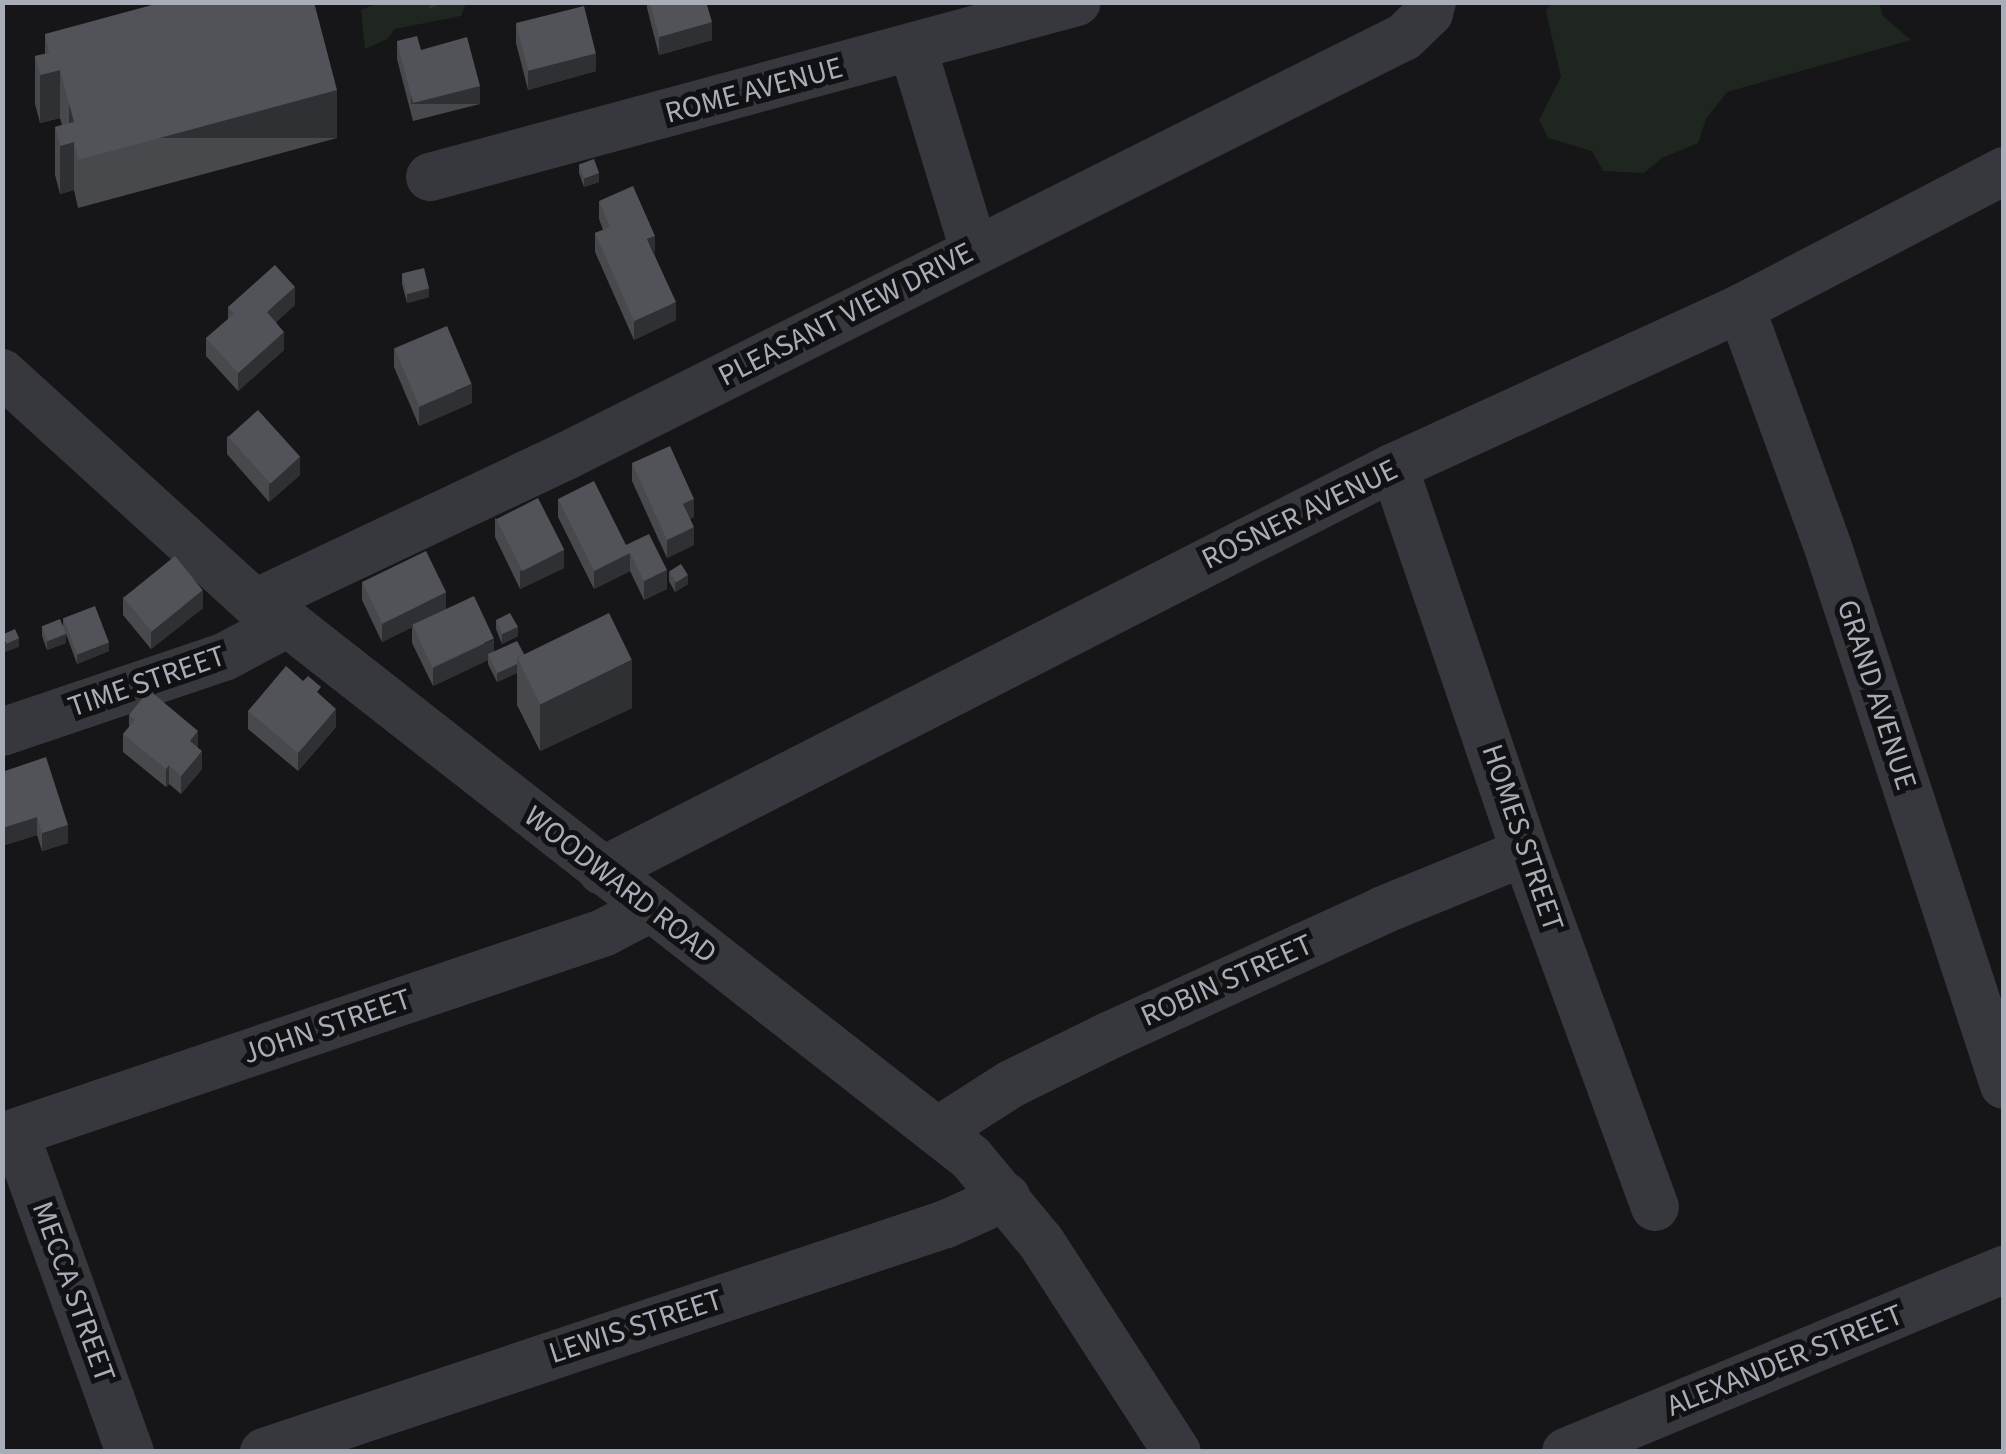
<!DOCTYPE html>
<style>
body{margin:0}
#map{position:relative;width:2006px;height:1454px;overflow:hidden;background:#161618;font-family:"Source Sans 3",sans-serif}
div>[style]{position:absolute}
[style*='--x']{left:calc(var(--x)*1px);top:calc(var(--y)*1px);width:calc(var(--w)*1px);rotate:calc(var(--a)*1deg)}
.green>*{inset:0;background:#1e261f}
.minor>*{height:48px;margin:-24px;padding:0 24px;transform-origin:24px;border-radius:24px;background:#37383d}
.wall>*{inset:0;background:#47494d}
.shaded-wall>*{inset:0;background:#2f3033;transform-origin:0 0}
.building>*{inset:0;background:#525359;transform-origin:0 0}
span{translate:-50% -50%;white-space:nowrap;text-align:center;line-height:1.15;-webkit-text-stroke:10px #111113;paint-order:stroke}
.street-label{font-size:30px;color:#a8adb8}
.frame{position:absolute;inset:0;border:5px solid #a8adb8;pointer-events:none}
</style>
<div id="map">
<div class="green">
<i style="clip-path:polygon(378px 3px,466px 3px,461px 16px,395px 29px,387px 39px,365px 49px,361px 10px)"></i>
<i style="clip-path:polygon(1550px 3px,1879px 3px,1883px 16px,1911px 40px,1727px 92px,1706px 119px,1698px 143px,1662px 158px,1644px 173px,1603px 171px,1592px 151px,1548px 138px,1539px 120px,1561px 77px,1546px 12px)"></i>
</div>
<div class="minor">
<i style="--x:913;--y:49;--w:210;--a:73.1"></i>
<i style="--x:430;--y:177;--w:670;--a:-15.14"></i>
<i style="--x:1741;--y:308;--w:254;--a:70"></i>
<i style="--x:1828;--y:547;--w:566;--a:71.89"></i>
<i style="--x:2;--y:373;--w:342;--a:42.3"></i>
<i style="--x:255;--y:603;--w:39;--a:31"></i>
<i style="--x:288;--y:623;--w:868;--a:38.07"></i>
<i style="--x:971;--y:1158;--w:109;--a:50.2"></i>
<i style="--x:1041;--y:1242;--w:250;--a:57.1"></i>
<i style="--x:1394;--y:467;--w:407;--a:71.2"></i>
<i style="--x:1525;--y:852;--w:378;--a:69.9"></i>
<i style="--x:255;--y:603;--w:344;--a:-25.3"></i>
<i style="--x:566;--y:456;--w:937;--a:-26.57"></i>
<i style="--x:1404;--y:37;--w:35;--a:-44"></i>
<i style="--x:1429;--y:13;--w:11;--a:-75"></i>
<i style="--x:2;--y:732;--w:234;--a:-18.7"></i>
<i style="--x:224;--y:657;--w:72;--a:-28"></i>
<i style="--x:602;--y:871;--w:889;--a:-27.03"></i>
<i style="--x:1394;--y:467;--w:382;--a:-24.6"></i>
<i style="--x:1741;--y:308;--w:297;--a:-27.5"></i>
<i style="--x:939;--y:1130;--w:85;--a:-32.6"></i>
<i style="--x:1011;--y:1084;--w:104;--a:-26.3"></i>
<i style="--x:1104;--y:1038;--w:307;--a:-24.6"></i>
<i style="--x:1383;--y:910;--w:153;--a:-22.2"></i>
<i style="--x:15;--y:1133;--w:339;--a:70.2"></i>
<i style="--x:2;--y:1137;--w:635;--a:-18.75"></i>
<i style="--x:603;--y:933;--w:52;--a:-27.6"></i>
<i style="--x:264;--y:1452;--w:719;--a:-18.49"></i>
<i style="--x:946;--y:1224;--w:66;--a:-24.2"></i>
<i style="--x:1566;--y:1452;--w:474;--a:-22.6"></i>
</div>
<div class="wall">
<i style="clip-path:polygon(647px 2px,706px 2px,712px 40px,659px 55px,647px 8px)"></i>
<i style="clip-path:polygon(516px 24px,596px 71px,528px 90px,516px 43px)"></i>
<i style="clip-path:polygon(45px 34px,337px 138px,78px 208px,74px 190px,60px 194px,55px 175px,55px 127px,62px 125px,60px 118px,40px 123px,35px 104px,35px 56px,45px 54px)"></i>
<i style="clip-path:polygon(397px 41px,421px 50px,480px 104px,413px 121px,397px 59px)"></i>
<i style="clip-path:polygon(579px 164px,599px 182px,584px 187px,579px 173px)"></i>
<i style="clip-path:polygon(599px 201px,654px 254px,676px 320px,634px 340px,595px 252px,595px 233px,603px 230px,599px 219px)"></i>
<i style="clip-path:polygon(402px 275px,429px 297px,407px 303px,402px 284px)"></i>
<i style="clip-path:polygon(295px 305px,276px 322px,284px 350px,238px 391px,206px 356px,206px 338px,228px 319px,228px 307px)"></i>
<i style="clip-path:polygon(394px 348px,472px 403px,419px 426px,394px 367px)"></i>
<i style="clip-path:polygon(227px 436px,300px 475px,269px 502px,227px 454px)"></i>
<i style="clip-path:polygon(632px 463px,694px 517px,690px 519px,694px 545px,667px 558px,632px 481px)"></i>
<i style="clip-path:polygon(558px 499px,626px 545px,667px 589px,644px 600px,630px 571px,594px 589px,558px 517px)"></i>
<i style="clip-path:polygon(495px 518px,564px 568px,520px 589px,495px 537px)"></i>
<i style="clip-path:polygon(669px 572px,688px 584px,675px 592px,669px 581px)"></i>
<i style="clip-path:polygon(362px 582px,446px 609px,494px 652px,524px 654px,632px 708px,540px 751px,517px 705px,517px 673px,497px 682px,488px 664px,488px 660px,433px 686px,412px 643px,412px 627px,382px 642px,362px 600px)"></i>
<i style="clip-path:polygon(123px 597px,203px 608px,151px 649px,123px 615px)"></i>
<i style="clip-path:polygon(63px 618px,109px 651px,77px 664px,66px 634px,66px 643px,47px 650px,42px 636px,42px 627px,63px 627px)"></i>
<i style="clip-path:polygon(496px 620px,518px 636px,502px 644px,496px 629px)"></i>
<i style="clip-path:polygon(321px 696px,336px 727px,298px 771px,248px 729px,248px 711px)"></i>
<i style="clip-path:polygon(129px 715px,198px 748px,202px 769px,181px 794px,169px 784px,166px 787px,123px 752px,123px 734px,129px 727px)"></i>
<i style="clip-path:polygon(2px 772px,68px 843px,42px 851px,37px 835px,2px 846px)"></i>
</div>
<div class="shaded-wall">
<i style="clip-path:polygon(429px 2px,444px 2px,429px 9px)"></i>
<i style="clip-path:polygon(712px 22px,712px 40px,659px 55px,659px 37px)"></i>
<i style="clip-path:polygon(596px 53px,596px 71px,528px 90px,528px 71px)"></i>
<i style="clip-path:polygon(60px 70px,60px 118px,40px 123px,40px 75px)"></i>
<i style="left:480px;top:86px;width:18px;height:69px;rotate:90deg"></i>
<i style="left:337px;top:90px;width:48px;height:268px;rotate:90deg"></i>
<i style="clip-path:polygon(74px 142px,74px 190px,60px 194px,60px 146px)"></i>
<i style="clip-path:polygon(599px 173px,599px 182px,584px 187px,584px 178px)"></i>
<i style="clip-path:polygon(655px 236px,655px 254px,647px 239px)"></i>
<i style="clip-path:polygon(295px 287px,295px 305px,267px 330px,267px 312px)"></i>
<i style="clip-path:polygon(429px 288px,429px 297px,407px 303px,407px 294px)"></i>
<i style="clip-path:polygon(676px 302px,676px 320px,634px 340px,634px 321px)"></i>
<i style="clip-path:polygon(284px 332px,284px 350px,238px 391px,238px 373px)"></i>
<i style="clip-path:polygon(472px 384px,472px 403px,419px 426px,419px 407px)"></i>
<i style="clip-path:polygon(300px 457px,300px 475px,269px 502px,269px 484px)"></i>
<i style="clip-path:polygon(694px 499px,694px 517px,683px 522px,683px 504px)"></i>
<i style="clip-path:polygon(694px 527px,694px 545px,667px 558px,667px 540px)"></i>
<i style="clip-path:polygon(564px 550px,564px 568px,520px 589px,520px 571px)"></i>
<i style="clip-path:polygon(630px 553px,630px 571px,594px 589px,594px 571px)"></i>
<i style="clip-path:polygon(667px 570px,667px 589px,644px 600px,644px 581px)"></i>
<i style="clip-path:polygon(688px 575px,688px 584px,675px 592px,675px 582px)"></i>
<i style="clip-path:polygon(203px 590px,203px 608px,151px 649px,151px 631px)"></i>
<i style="clip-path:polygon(446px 592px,446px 611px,382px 642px,382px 624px)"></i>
<i style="clip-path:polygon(518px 627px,518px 636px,502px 644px,502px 634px)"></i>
<i style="clip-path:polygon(66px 634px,66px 643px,47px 650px,47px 641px)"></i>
<i style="clip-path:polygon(19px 638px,19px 647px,5px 652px,5px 643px)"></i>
<i style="clip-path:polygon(494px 639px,494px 657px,488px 654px,488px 660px,433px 686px,433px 668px)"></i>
<i style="clip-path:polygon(109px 642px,109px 651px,77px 664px,77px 654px)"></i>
<i style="clip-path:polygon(632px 660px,632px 708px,540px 751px,540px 703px)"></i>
<i style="clip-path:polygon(517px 664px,517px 673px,497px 682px,497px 673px)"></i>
<i style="clip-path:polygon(336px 709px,336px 727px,298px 771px,298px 753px)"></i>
<i style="clip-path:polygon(198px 731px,198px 749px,190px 741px)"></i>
<i style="clip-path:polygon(202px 751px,202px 769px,181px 794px,181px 776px)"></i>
<i style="clip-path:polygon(169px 765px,169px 784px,166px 787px,166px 769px)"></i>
<i style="clip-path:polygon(37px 817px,37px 835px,2px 846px,2px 828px)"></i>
<i style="clip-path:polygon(68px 825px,68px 843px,42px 851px,42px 833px)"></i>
</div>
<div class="building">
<i style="clip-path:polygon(163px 2px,314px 2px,337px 90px,78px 160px,74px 142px,60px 146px,55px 127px,74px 122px,60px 70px,40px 75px,35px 56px,49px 53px,45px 34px)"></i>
<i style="clip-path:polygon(650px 2px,706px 2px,712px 22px,659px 37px)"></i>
<i style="left:584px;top:6px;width:49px;height:70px;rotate:76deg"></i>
<i style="clip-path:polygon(417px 36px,421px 50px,467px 37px,480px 86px,413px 103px,397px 41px)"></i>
<i style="left:594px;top:159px;width:15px;height:16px;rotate:70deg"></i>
<i style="clip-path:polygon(633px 186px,655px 236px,647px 239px,676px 302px,634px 321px,595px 233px,610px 227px,599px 201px)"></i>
<i style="clip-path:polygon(275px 265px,295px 287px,267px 312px,284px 332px,238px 373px,206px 338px,234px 314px,228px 307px)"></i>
<i style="left:424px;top:268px;width:21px;height:23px;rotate:76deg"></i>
<i style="left:447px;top:326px;width:63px;height:57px;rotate:67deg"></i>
<i style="left:258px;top:410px;width:63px;height:40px;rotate:48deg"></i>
<i style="clip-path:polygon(670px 446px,694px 499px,683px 504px,694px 527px,667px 540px,632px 463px)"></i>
<i style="clip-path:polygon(594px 481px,626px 545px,649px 534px,667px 570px,644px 581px,630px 553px,594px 571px,558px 499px)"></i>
<i style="left:538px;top:498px;width:58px;height:47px;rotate:63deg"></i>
<i style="left:426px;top:551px;width:46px;height:71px;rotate:64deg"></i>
<i style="left:175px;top:556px;width:44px;height:66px;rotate:51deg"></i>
<i style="left:681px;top:564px;width:13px;height:14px;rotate:58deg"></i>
<i style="left:474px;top:596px;width:47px;height:68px;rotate:65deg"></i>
<i style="left:95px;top:606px;width:39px;height:34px;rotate:69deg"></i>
<i style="clip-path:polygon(510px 613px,518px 627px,502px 634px,496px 620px)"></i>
<i style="left:609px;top:613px;width:52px;height:102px;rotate:64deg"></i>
<i style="left:60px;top:619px;width:16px;height:20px;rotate:68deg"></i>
<i style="left:15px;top:629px;width:10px;height:14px;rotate:66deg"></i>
<i style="clip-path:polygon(517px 641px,524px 654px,517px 657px,517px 664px,497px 673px,488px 654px)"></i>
<i style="clip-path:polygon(286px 666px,303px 681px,308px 676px,321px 687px,317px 692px,336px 709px,298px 753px,248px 711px)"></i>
<i style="clip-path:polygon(149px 690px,198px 731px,190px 741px,202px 751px,181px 776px,169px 765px,166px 769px,123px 734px,135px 720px,129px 715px)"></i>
<i style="clip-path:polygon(46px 757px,68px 825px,42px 833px,37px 817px,2px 828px,2px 772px)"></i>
</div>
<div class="street-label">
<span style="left:754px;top:91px;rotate:-15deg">ROME AVENUE</span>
<span style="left:846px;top:315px;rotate:-27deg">PLEASANT VIEW DRIVE</span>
<span style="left:1300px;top:515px;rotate:-26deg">ROSNER AVENUE</span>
<span style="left:147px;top:682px;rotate:-19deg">TIME STREET</span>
<span style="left:1876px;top:695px;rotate:72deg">GRAND AVENUE</span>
<span style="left:1522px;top:838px;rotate:71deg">HOMES STREET</span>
<span style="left:620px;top:885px;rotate:38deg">WOODWARD ROAD</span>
<span style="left:1227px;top:981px;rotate:-24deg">ROBIN STREET</span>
<span style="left:327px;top:1027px;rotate:-19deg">JOHN STREET</span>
<span style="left:73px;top:1292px;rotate:70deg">MECCA STREET</span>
<span style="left:636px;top:1327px;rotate:-18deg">LEWIS STREET</span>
<span style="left:1785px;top:1361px;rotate:-22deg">ALEXANDER STREET</span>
</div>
<div class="frame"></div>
</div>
